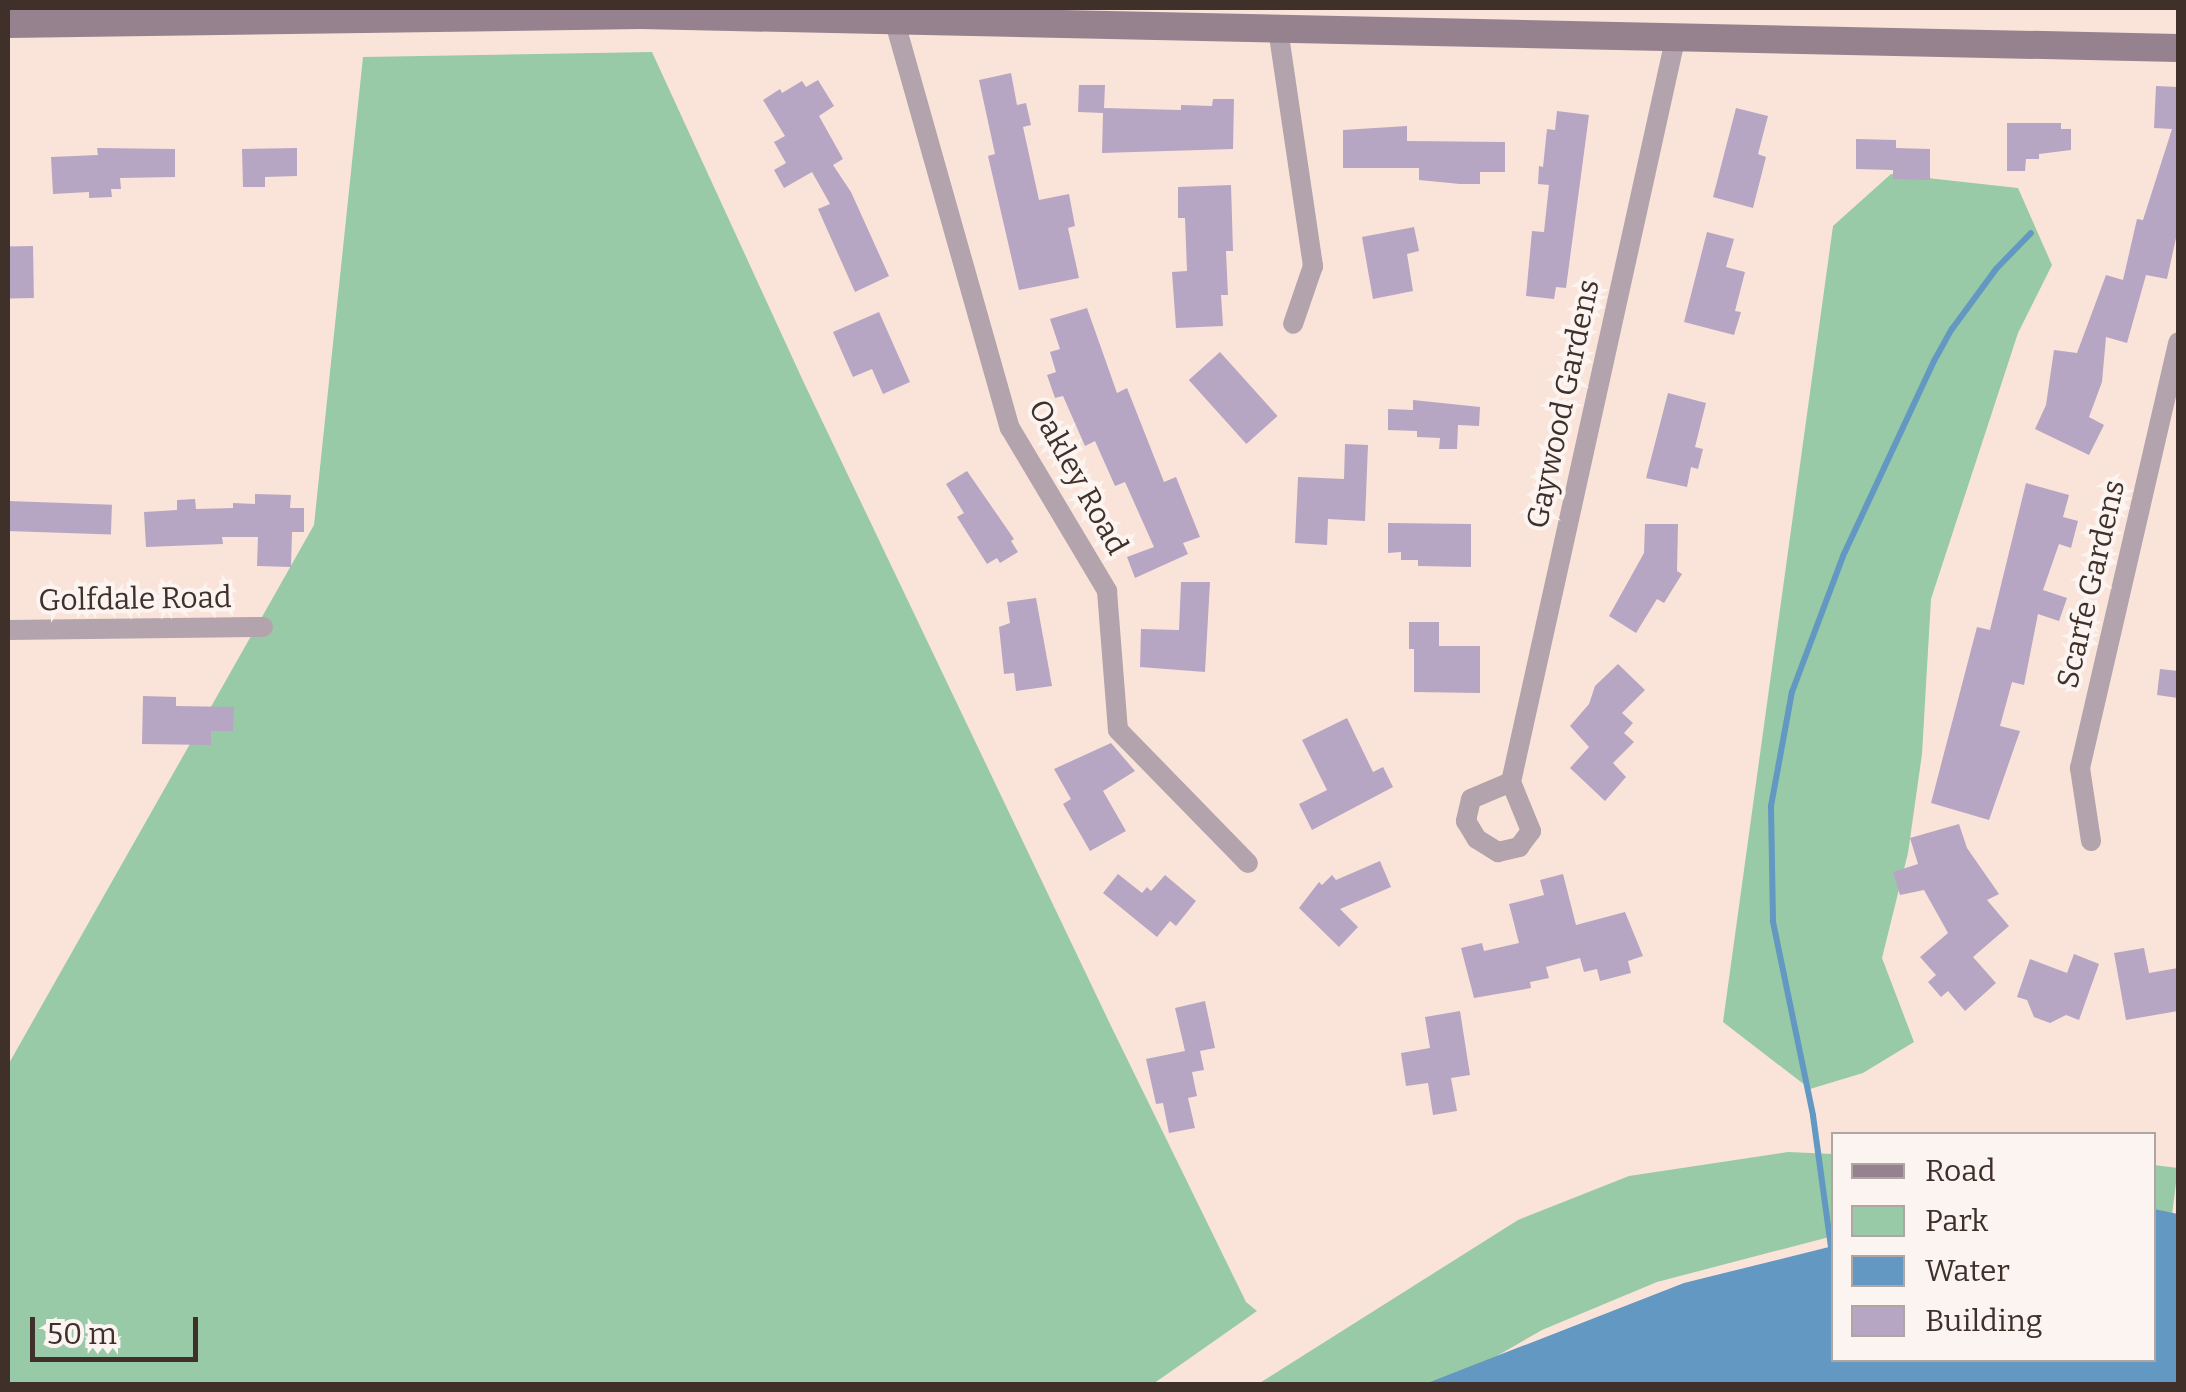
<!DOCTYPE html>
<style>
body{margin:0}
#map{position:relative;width:2186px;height:1392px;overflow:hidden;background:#fae4d9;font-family:Bitter,serif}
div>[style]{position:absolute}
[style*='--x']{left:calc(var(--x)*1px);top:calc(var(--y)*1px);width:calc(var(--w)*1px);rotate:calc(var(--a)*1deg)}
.green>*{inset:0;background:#98caa7;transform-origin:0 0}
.water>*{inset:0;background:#6298c2}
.stream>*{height:6px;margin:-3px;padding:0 3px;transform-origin:3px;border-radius:3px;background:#6298c2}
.building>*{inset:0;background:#b7a5c4;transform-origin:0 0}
.street>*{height:20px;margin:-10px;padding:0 10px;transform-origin:10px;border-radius:10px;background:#b2a3ac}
.secondary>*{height:28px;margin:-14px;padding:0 14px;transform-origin:14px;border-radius:14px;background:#96818f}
span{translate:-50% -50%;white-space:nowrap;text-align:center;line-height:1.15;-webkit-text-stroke:8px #fcf4f1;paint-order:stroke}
.street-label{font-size:30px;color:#3f302a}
.frame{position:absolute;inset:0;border:10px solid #3f302a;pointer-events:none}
.legend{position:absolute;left:1831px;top:1132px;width:325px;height:230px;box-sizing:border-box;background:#fcf4f1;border:2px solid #b0a6a1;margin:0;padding:12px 18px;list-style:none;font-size:30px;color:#3f302a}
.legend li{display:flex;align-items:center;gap:20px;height:50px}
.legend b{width:50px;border:2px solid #b0a6a1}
.scale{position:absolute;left:30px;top:1317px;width:168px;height:45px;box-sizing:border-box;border:5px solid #3f302a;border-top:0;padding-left:12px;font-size:30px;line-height:35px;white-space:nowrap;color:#3f302a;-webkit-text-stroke:8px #fcf4f1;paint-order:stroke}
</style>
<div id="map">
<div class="green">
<i style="clip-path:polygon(652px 52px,804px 383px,1111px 1026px,1246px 1302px,1257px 1311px,1153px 1384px,8px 1384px,8px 1065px,314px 525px,363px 57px)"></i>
<i style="clip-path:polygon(1891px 174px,2018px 188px,2052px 265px,2018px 333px,1931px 599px,1922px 754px,1908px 853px,1882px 958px,1914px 1042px,1863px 1073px,1810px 1089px,1723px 1022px,1833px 226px)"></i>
<i style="clip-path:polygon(1788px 1152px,1833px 1154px,1833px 1236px,1657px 1282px,1542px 1330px,1448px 1384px,1258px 1384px,1518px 1220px,1629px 1176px)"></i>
<i style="left:2154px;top:1165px;width:24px;height:54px;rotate:7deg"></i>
</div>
<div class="water">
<i style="clip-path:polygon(2154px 1209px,2178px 1214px,2178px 1384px,1425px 1384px,1684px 1283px,1833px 1246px,1834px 1360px,2154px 1360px)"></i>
</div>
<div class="stream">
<i style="--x:1831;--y:1247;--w:133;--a:-97.8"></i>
<i style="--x:1813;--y:1115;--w:198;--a:-101.7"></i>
<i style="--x:1773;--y:921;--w:115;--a:-91"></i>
<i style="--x:1771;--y:806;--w:116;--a:-79.6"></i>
<i style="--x:1792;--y:692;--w:145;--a:-69.4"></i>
<i style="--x:1843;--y:556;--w:215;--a:-65"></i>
<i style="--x:1934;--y:361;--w:37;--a:-61"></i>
<i style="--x:1952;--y:329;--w:74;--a:-53.7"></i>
<i style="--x:1996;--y:269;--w:50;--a:-45.8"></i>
</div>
<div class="building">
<i style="clip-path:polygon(1011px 73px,1017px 105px,1026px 103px,1031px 125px,1023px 127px,1039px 200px,1069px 194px,1075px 226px,1068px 228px,1079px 278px,1019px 290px,988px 156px,995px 154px,979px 80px)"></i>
<i style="clip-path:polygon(818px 80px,834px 106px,819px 116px,843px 159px,833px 165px,851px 192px,889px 276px,855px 292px,818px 209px,830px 204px,812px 172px,784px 188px,774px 170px,786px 163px,774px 142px,785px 136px,763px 100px,780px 89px,782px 93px,802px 81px,806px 87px)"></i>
<i style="clip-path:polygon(1079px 85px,1105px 85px,1104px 108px,1181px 110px,1181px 105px,1212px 106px,1213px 99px,1234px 99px,1233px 149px,1102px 153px,1103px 113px,1078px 112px)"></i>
<i style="clip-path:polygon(2156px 86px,2178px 87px,2178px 229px,2167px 279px,2146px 275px,2127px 343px,2106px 337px,2102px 382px,2089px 417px,2104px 425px,2089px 455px,2035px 429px,2046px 405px,2054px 350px,2077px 353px,2106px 275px,2123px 280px,2137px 219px,2143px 220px,2172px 129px,2154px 128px)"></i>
<i style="clip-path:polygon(1736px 108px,1768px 116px,1758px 154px,1766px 157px,1753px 208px,1713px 197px)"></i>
<i style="clip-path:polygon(1557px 111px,1589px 115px,1566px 288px,1556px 287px,1554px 299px,1526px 296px,1532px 231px,1544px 232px,1549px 185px,1538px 184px,1539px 166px,1543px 167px,1547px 129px,1555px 130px)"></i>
<i style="clip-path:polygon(2007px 123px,2061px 123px,2061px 129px,2071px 129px,2071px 150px,2039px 154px,2039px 159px,2026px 159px,2025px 171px,2007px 171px)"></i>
<i style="clip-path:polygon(1407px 126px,1407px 141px,1505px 142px,1505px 172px,1480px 172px,1480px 184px,1460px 184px,1419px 180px,1419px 168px,1343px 168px,1343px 130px)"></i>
<i style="clip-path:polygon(1856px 139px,1896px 140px,1896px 148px,1930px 149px,1930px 180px,1893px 179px,1893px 170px,1856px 169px)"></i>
<i style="clip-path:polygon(97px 148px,175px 149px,175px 177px,120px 178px,121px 189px,111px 189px,112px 197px,89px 198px,89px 192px,53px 194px,51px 157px,98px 155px)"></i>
<i style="clip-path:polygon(297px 148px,297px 176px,265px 177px,265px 187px,243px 187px,242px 149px)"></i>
<i style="clip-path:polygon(1231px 185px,1233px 251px,1226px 251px,1228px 295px,1221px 295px,1223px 326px,1176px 328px,1172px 272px,1187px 271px,1185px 218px,1178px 218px,1178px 187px)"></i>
<i style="clip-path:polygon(1414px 227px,1419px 251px,1407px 254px,1413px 291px,1373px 299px,1362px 237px)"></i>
<i style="clip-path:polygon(1707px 232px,1734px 239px,1726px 267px,1745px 272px,1735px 311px,1741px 312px,1734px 335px,1684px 322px)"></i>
<i style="left:33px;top:246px;width:52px;height:25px;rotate:89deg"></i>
<i style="clip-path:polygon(1087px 308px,1117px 393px,1127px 388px,1164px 482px,1176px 477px,1200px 537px,1183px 543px,1188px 554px,1135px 578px,1127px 557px,1154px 547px,1125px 482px,1115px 486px,1095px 441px,1085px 446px,1063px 396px,1055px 398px,1047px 375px,1056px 372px,1050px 352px,1060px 349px,1050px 319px)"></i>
<i style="clip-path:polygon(879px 312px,910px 382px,883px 394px,872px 369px,853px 377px,833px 332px)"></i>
<i style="left:1220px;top:352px;width:86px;height:42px;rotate:48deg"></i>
<i style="clip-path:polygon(1668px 393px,1706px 403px,1695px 447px,1703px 449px,1698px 469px,1691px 467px,1687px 487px,1646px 478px)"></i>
<i style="clip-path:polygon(1413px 400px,1480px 407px,1479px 426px,1458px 425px,1457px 449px,1439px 449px,1440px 438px,1417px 437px,1417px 431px,1388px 430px,1388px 409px,1413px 410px)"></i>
<i style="clip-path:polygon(1345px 444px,1368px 445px,1365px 521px,1328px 519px,1327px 545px,1295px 543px,1298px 477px,1344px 479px)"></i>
<i style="clip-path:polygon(967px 471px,1014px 539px,1011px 541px,1018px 552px,1000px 563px,997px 558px,987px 564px,957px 517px,964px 513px,946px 484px)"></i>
<i style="clip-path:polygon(2026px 483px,2069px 495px,2063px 517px,2078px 521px,2071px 548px,2059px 544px,2043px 590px,2067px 598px,2059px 621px,2038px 614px,2024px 685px,2012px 682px,2000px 726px,2020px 731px,1989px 820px,1931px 803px,1977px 627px,1990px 630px)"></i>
<i style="clip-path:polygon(255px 494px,291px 495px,290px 508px,304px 508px,304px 532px,292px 532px,291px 567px,257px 566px,258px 537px,222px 537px,223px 544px,146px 547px,144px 512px,177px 510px,177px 500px,195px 499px,196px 509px,233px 508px,233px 503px,255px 504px)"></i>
<i style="left:8px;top:501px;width:104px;height:30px;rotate:2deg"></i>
<i style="clip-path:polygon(1388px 523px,1471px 524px,1471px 567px,1418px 566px,1418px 560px,1401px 560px,1401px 552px,1388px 553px)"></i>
<i style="clip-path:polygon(1645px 524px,1678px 524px,1677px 571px,1682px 574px,1664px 603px,1657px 599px,1636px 633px,1609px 616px,1644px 553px)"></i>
<i style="clip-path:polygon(1181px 582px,1210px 582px,1205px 672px,1140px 667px,1141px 629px,1179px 630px)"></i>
<i style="clip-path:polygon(1036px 598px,1052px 686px,1016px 691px,1014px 673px,1004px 674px,999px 627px,1010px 623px,1007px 602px)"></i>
<i style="clip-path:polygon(1409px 622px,1439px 622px,1439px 646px,1480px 646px,1480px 693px,1414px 692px,1414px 649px,1409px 649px)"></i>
<i style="clip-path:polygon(1618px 664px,1645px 690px,1622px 713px,1633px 723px,1624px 733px,1634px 742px,1613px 763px,1626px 777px,1605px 801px,1570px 768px,1589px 747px,1570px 726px,1589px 704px,1595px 686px)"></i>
<i style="clip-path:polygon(2160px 669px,2178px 671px,2178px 698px,2157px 695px)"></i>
<i style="clip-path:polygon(143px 696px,176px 697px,176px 706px,234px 707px,233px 731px,211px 731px,211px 745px,142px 744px)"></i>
<i style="clip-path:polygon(1347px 718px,1373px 772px,1383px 767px,1393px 787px,1312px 830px,1299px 804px,1327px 790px,1302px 740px)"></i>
<i style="clip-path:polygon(1111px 743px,1135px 771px,1103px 791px,1126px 831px,1090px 851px,1063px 804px,1071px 799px,1054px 769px)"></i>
<i style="clip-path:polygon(1959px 824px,1967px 848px,1999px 894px,1987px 900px,2009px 926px,1973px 957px,1996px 983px,1965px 1011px,1948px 991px,1941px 997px,1928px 982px,1936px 975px,1920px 957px,1948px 933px,1924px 890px,1900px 895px,1893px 872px,1918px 864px,1910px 838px)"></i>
<i style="clip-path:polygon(1380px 861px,1391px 887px,1340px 909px,1358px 927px,1339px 947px,1299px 908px,1319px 882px,1322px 885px,1332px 875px,1336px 880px)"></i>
<i style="clip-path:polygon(1118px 874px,1142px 893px,1147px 887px,1151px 891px,1165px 875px,1196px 901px,1176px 926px,1170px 921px,1157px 937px,1103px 893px)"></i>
<i style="clip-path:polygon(1563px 874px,1576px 925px,1625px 912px,1643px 956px,1628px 961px,1631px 973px,1600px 981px,1597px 969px,1584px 972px,1580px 958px,1546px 967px,1549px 978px,1530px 982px,1531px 988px,1474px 998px,1461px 948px,1482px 943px,1484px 951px,1519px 943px,1509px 904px,1544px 895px,1540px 880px)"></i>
<i style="clip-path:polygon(2144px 948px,2149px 973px,2178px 968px,2178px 1011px,2126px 1020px,2114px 953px)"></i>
<i style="clip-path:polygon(2074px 954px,2099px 964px,2079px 1020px,2066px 1015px,2050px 1023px,2034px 1017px,2027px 1000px,2017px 997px,2030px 959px,2067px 973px)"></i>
<i style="clip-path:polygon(1205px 1001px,1215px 1048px,1200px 1051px,1204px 1070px,1192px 1072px,1197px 1096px,1188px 1098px,1195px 1128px,1169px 1133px,1163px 1103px,1156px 1104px,1146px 1059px,1185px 1051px,1175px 1008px)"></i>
<i style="clip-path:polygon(1460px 1011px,1470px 1075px,1451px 1078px,1457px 1111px,1433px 1115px,1428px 1083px,1406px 1086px,1401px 1053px,1430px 1048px,1425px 1017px)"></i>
</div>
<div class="street">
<i style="--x:894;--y:19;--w:425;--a:74.2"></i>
<i style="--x:1010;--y:428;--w:190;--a:59.2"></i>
<i style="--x:1107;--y:591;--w:139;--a:85.5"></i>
<i style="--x:1118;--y:730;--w:186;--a:45.7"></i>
<i style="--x:1278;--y:29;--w:240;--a:81.6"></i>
<i style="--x:1313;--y:266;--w:61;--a:109"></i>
<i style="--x:8;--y:630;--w:255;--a:-0.7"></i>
<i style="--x:1511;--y:782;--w:43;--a:157"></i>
<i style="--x:1471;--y:799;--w:23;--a:103"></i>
<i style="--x:1466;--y:821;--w:21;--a:59"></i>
<i style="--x:1477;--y:839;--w:25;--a:32"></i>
<i style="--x:1498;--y:852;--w:22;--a:-13"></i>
<i style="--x:1519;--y:847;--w:20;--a:-53"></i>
<i style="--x:1531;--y:831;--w:53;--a:-112.2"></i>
<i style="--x:1511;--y:782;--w:760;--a:-77.54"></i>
<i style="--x:2091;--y:841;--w:74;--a:-98.6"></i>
<i style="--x:2080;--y:768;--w:437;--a:-77"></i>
</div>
<div class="secondary">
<i style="--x:8;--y:24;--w:633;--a:-0.81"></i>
<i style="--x:641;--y:15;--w:1537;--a:1.23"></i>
</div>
<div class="street-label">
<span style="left:1563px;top:404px;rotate:-78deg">Gaywood Gardens</span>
<span style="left:1078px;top:477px;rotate:61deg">Oakley Road</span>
<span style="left:2091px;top:584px;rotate:-77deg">Scarfe Gardens</span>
<span style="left:135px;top:599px;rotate:-1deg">Golfdale Road</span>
</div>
<div class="frame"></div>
<ul class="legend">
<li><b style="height:12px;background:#96818f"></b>Road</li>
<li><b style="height:28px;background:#98caa7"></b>Park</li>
<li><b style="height:28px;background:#6298c2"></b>Water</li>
<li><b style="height:28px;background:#b7a5c4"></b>Building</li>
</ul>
<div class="scale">50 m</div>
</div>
